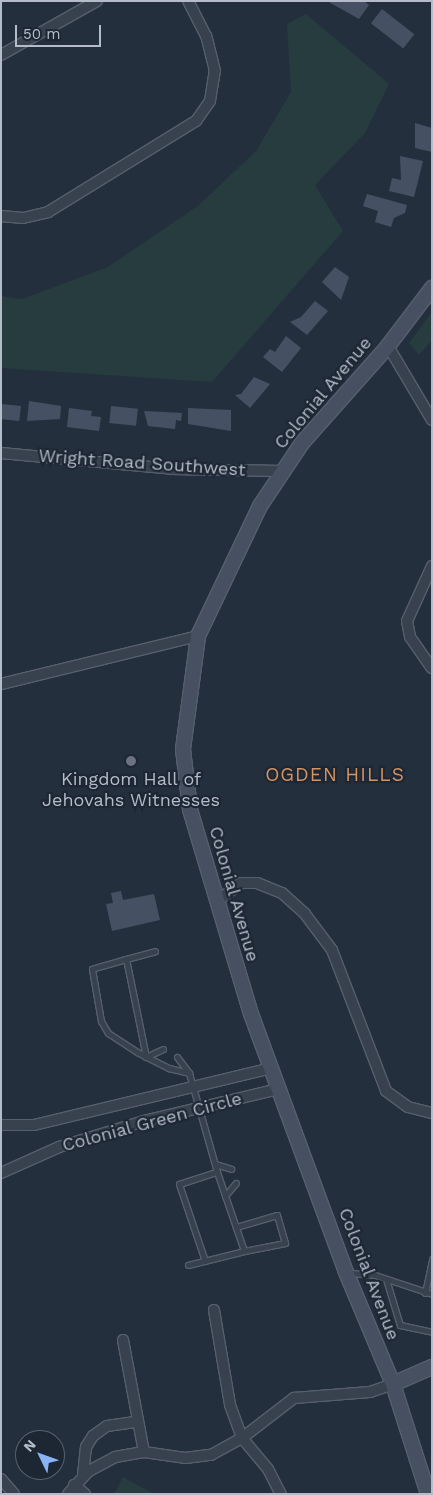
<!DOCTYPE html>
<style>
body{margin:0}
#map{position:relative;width:433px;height:1495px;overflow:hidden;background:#242f3e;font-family:"Work Sans",sans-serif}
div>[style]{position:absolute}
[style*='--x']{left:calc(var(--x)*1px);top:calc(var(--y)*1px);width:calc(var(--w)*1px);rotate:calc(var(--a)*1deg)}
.green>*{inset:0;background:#263c3f}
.building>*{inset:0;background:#455162;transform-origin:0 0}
.roads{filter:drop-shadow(1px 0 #565f6c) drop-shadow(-1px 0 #565f6c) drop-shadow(0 1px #565f6c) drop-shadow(0 -1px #565f6c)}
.lane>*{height:5px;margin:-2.5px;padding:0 2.5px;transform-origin:2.5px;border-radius:2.5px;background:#38414e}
.street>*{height:10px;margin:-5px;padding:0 5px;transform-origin:5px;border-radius:5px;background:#38414e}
.secondary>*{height:14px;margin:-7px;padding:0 7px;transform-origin:7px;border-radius:7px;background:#465061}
.dots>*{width:14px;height:14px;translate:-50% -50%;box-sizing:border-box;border:2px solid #1d2633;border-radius:50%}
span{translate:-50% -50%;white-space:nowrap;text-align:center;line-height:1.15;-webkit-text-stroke:4.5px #1d2633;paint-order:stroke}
.street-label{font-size:18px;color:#b4bcc9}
.poi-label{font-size:18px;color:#b4bcc9}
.neighbourhood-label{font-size:19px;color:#d59563;letter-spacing:1px}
.frame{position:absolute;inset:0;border:2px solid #b4bcc9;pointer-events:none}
.north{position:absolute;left:15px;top:1430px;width:50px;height:50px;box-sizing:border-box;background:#1d2633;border:1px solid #59626f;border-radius:50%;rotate:312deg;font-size:14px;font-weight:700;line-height:20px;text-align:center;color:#b4bcc9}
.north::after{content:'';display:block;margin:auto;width:18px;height:22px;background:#8ab4f8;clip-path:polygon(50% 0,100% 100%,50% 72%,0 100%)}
.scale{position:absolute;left:15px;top:25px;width:86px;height:22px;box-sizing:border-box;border:2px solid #b4bcc9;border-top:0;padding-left:6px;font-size:15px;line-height:18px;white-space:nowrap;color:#b4bcc9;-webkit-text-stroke:4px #1d2633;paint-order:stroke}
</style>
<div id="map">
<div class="green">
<i style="clip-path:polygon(306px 14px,389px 84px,365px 133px,315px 185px,343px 231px,212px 382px,1px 368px,1px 296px,22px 299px,108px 267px,199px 205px,256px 151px,291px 92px,287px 24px)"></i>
<i style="clip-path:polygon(432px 312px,432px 340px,419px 355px,409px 343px)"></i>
<i style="clip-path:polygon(123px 1477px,154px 1494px,114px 1494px)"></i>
</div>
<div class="building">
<i style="clip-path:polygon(327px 1px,364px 1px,369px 5px,359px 19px)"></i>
<i style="left:382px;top:9px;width:41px;height:18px;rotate:38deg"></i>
<i style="clip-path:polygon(415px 123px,432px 128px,432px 152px,415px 148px)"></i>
<i style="clip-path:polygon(400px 156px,423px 161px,414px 197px,389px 191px,392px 178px,401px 180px)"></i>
<i style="clip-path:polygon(367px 194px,407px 205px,405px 213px,394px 218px,391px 227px,375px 222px,378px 211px,363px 206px)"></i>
<i style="clip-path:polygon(335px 267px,349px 277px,341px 300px,322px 282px)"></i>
<i style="clip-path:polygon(315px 301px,328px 311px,307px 335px,290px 322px,301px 317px)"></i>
<i style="clip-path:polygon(286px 336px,301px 348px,282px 372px,263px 357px,270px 349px,275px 352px)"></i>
<i style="clip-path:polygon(254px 377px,270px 384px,250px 408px,235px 395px,241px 394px)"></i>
<i style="clip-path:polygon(29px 401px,61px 406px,60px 419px,27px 421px)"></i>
<i style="left:1px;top:404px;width:20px;height:15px;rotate:6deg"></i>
<i style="left:111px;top:406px;width:27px;height:17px;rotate:6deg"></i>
<i style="clip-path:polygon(69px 408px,92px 411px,91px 416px,101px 417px,99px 431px,67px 427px)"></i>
<i style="clip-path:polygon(188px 408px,231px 410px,231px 431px,188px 424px)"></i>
<i style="clip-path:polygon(144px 411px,182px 413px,181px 421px,176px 420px,175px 429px,148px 426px)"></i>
<i style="clip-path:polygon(121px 891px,123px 900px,154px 894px,160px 920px,112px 931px,106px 904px,113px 903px,111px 893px)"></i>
</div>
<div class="roads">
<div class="lane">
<i style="--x:126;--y:959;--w:30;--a:-15"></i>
<i style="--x:163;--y:1049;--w:19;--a:155"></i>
<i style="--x:146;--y:1057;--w:100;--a:-101.5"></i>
<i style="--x:126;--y:959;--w:35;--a:164"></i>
<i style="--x:92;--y:969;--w:53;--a:80.2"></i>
<i style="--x:101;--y:1021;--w:14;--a:60"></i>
<i style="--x:108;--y:1033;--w:35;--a:33"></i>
<i style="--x:137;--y:1052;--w:36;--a:27"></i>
<i style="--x:169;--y:1068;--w:21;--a:14"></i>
<i style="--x:189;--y:1073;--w:103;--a:74.2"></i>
<i style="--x:217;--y:1172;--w:83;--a:71.1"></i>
<i style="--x:244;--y:1251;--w:42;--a:-11"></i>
<i style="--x:285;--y:1243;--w:29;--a:-106"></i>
<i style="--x:277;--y:1215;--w:43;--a:163.7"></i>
<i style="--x:177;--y:1057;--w:20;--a:53"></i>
<i style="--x:215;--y:1164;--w:17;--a:17"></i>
<i style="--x:225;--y:1196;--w:17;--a:-50"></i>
<i style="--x:205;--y:1261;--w:81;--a:-108.7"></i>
<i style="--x:179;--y:1184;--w:40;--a:-18"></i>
<i style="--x:188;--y:1265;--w:58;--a:-14"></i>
<i style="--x:349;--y:1273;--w:26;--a:4"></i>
<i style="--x:375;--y:1275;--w:60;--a:18.4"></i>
<i style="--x:386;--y:1279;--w:48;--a:73.1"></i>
<i style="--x:400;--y:1325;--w:33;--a:12"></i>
<i style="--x:425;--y:1293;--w:35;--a:-78"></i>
</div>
<div class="street">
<i style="--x:1;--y:55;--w:110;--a:-29.4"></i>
<i style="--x:1;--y:216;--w:22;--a:5"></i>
<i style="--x:23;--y:218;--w:26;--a:-13"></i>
<i style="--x:48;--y:212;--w:174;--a:-31.6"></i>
<i style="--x:196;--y:121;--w:24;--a:-55"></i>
<i style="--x:210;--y:101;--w:30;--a:-81"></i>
<i style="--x:215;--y:71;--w:36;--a:-104"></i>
<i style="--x:206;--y:36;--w:39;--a:-117"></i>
<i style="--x:388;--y:346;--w:86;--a:59.3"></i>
<i style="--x:1;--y:453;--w:172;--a:5.3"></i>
<i style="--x:172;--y:469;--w:110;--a:1"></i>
<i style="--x:432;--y:566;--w:60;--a:114.4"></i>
<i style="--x:407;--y:621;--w:16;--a:79"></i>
<i style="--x:410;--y:637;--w:38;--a:55"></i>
<i style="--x:1;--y:684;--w:203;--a:-13.7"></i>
<i style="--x:216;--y:902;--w:31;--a:-37"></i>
<i style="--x:241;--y:883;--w:16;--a:0"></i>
<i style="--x:257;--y:883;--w:27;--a:22"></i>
<i style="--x:282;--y:893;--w:31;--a:42"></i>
<i style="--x:305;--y:914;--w:45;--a:53.1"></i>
<i style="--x:332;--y:950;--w:151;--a:69"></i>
<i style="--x:386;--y:1091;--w:27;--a:36"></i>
<i style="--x:408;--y:1107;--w:25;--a:14"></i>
<i style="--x:1;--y:1125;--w:33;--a:0"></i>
<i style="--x:34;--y:1125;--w:244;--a:-13.5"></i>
<i style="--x:1;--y:1173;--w:64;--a:-24.1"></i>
<i style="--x:59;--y:1147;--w:89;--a:-17"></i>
<i style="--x:144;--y:1121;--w:138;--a:-13.4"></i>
<i style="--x:214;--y:1310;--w:96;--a:80.4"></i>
<i style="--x:230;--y:1405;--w:35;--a:70"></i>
<i style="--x:242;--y:1438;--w:40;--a:50"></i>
<i style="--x:268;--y:1469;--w:28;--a:63"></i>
<i style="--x:123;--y:1340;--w:114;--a:79.4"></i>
<i style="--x:83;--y:1475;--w:28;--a:-84"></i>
<i style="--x:86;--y:1447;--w:13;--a:-58"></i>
<i style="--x:93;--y:1436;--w:17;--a:-36"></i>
<i style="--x:107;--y:1426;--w:30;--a:-8"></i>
<i style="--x:1;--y:1479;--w:20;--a:49"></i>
<i style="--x:74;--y:1485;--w:14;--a:39"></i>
<i style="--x:68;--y:1494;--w:31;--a:-48"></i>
<i style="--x:89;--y:1471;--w:30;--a:-28"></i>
<i style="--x:115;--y:1457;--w:29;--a:-10"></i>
<i style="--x:144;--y:1452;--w:41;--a:8.3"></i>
<i style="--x:185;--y:1458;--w:26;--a:-7"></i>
<i style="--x:211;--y:1455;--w:35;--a:-29"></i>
<i style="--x:242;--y:1438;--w:66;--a:-37.6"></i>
<i style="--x:294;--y:1398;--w:76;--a:-4.5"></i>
<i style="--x:370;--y:1392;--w:24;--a:-19"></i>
</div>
<div class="secondary">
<i style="--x:393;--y:1384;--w:43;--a:-23.6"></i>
<i style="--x:428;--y:1494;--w:115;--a:-107.7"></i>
<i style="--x:393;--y:1384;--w:121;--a:-112.8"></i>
<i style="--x:346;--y:1272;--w:275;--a:-110.2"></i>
<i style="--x:251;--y:1014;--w:214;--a:-106.6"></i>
<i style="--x:190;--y:809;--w:60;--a:-96.7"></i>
<i style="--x:183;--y:749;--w:114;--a:-82.4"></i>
<i style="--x:198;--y:636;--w:144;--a:-64.5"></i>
<i style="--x:260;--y:506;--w:76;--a:-56.3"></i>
<i style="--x:302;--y:443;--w:130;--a:-48.4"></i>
<i style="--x:388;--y:346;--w:73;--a:-52.8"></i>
</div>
</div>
<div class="dots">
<i style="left:131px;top:761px;background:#6b7280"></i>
</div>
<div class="street-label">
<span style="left:323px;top:393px;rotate:-50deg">Colonial Avenue</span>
<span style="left:142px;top:463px;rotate:4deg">Wright Road Southwest</span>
<span style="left:234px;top:894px;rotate:74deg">Colonial Avenue</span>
<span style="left:152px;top:1122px;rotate:-15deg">Colonial Green Circle</span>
<span style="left:369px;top:1274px;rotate:69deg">Colonial Avenue</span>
</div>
<div class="poi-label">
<span style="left:131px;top:790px">Kingdom Hall of<br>Jehovahs Witnesses</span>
</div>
<div class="neighbourhood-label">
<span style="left:335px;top:775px">OGDEN HILLS</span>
</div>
<div class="frame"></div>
<div class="north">N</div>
<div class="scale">50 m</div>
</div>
